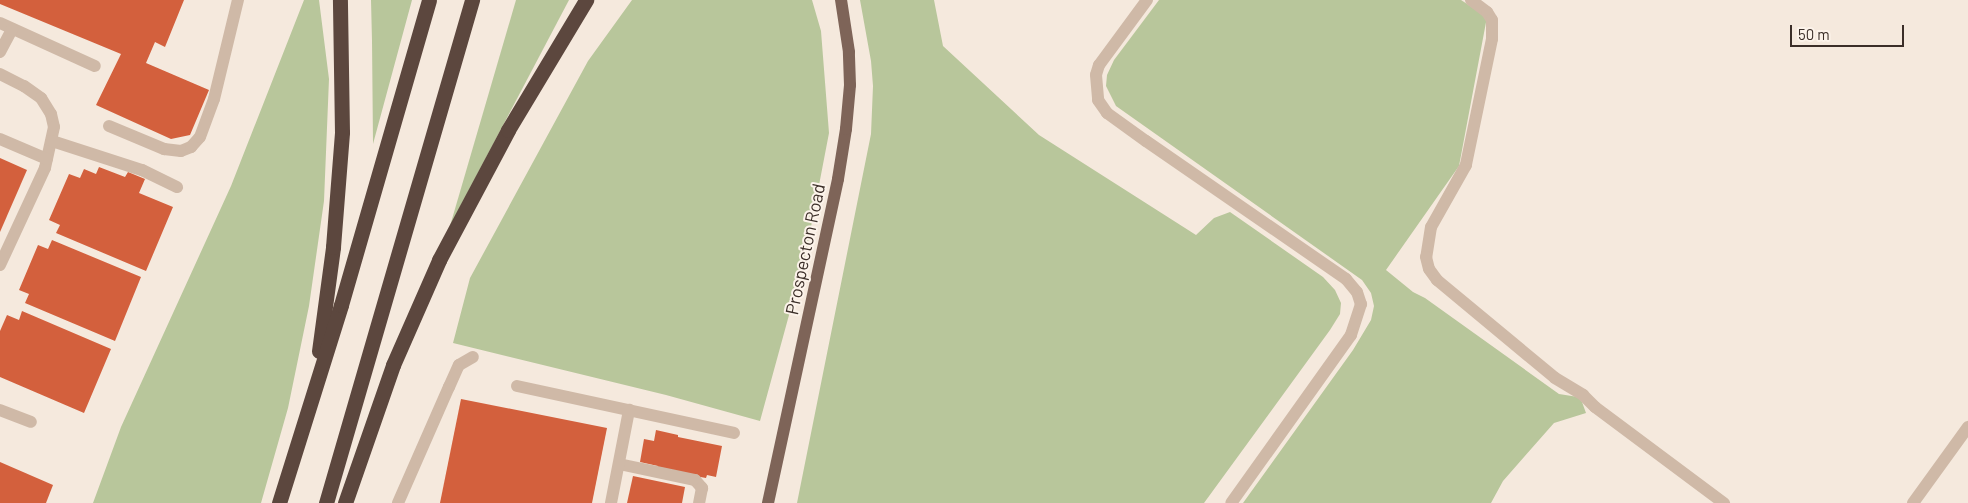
<!DOCTYPE html>
<style>
body{margin:0}
#map{position:relative;width:1968px;height:503px;overflow:hidden;background:#f5e9dd;font-family:Barlow,sans-serif}
div>[style]{position:absolute}
[style*='--x']{left:calc(var(--x)*1px);top:calc(var(--y)*1px);width:calc(var(--w)*1px);rotate:calc(var(--a)*1deg)}
.green>*{inset:0;background:#b8c69b}
.building>*{inset:0;background:#d3603d}
.minor>*{height:12px;margin:-6px;padding:0 6px;transform-origin:6px;border-radius:6px;background:#cfb9a7}
.major>*{height:12px;margin:-6px;padding:0 6px;transform-origin:6px;border-radius:6px;background:#7e6458}
.highway>*{height:15px;margin:-7.5px;padding:0 7.5px;transform-origin:7.5px;border-radius:7.5px;background:#5c473e}
span{translate:-50% -50%;white-space:nowrap;text-align:center;line-height:1.15;-webkit-text-stroke:4px #fcf3ea;paint-order:stroke}
.street-label{font-size:18px;color:#3b2e28}
.scale{position:absolute;left:1790px;top:25px;width:114px;height:22px;box-sizing:border-box;border:2px solid #3b2e28;border-top:0;padding-left:6px;font-size:15px;line-height:18px;white-space:nowrap;color:#3b2e28;-webkit-text-stroke:4px #fcf3ea;paint-order:stroke}
</style>
<div id="map">
<div class="green">
<i style="clip-path:polygon(304px 0,319px 0,329px 79px,324px 201px,309px 306px,288px 408px,261px 503px,93px 503px,121px 427px,231px 186px)"></i>
<i style="clip-path:polygon(371px 0,412px 0,373px 144px,372px 41px)"></i>
<i style="clip-path:polygon(516px 0,569px 0,450px 226px)"></i>
<i style="clip-path:polygon(632px 0,812px 0,821px 31px,829px 133px,806px 253px,760px 421px,666px 395px,453px 343px,470px 278px,588px 61px)"></i>
<i style="clip-path:polygon(860px 0,934px 0,943px 46px,1039px 135px,1196px 235px,1214px 218px,1230px 212px,1323px 277px,1335px 290px,1341px 303px,1340px 314px,1330px 330px,1204px 503px,797px 503px,871px 134px,873px 86px,871px 61px)"></i>
<i style="clip-path:polygon(1159px 0,1461px 0,1487px 17px,1459px 166px,1386px 270px,1413px 292px,1425px 298px,1559px 394px,1578px 397px,1582px 402px,1586px 413px,1554px 423px,1503px 481px,1491px 503px,1243px 503px,1353px 350px,1371px 320px,1374px 306px,1371px 293px,1362px 280px,1116px 106px,1106px 86px,1107px 75px,1114px 60px)"></i>
</div>
<div class="building">
<i style="clip-path:polygon(0 0,184px 0,165px 47px,155px 42px,146px 63px,209px 90px,190px 135px,171px 139px,96px 105px,121px 54px,0 4px)"></i>
<i style="clip-path:polygon(0 158px,27px 170px,0 232px)"></i>
<i style="clip-path:polygon(99px 167px,125px 177px,128px 172px,145px 179px,139px 193px,173px 207px,146px 271px,56px 233px,60px 225px,49px 220px,69px 174px,80px 178px,84px 169px,96px 174px)"></i>
<i style="clip-path:polygon(52px 240px,141px 277px,115px 341px,25px 303px,29px 294px,19px 290px,38px 245px,48px 249px)"></i>
<i style="clip-path:polygon(22px 311px,111px 349px,84px 413px,0 377px,0 331px,7px 315px,19px 320px)"></i>
<i style="clip-path:polygon(461px 399px,607px 428px,592px 503px,440px 503px)"></i>
<i style="clip-path:polygon(656px 430px,678px 435px,678px 437px,722px 446px,716px 477px,707px 475px,706px 478px,657px 469px,658px 466px,640px 462px,644px 439px,654px 441px)"></i>
<i style="clip-path:polygon(0 462px,53px 485px,46px 503px,0 503px)"></i>
<i style="clip-path:polygon(633px 476px,685px 487px,682px 503px,627px 503px)"></i>
</div>
<div class="minor">
<i style="--x:1147;--y:0;--w:81;--a:126.4"></i>
<i style="--x:1099;--y:65;--w:10;--a:107"></i>
<i style="--x:1096;--y:75;--w:25;--a:85"></i>
<i style="--x:1098;--y:100;--w:16;--a:55"></i>
<i style="--x:1107;--y:113;--w:48;--a:35.7"></i>
<i style="--x:1146;--y:141;--w:243;--a:34.6"></i>
<i style="--x:1346;--y:279;--w:17;--a:50"></i>
<i style="--x:1357;--y:292;--w:13;--a:72"></i>
<i style="--x:1361;--y:304;--w:33;--a:108"></i>
<i style="--x:1351;--y:335;--w:206;--a:125.5"></i>
<i style="--x:1471;--y:0;--w:20;--a:37"></i>
<i style="--x:1487;--y:12;--w:9;--a:58"></i>
<i style="--x:1492;--y:20;--w:19;--a:90"></i>
<i style="--x:1492;--y:39;--w:129;--a:101.7"></i>
<i style="--x:1466;--y:165;--w:71;--a:119.4"></i>
<i style="--x:1431;--y:227;--w:30;--a:99"></i>
<i style="--x:1426;--y:257;--w:12;--a:76"></i>
<i style="--x:1429;--y:269;--w:14;--a:54"></i>
<i style="--x:1437;--y:280;--w:153;--a:39.7"></i>
<i style="--x:1555;--y:378;--w:33;--a:31"></i>
<i style="--x:1583;--y:395;--w:17;--a:45"></i>
<i style="--x:1595;--y:407;--w:161;--a:36.7"></i>
<i style="--x:0;--y:23;--w:104;--a:24.4"></i>
<i style="--x:0;--y:52;--w:26;--a:-62"></i>
<i style="--x:0;--y:74;--w:27;--a:27"></i>
<i style="--x:24;--y:86;--w:21;--a:35"></i>
<i style="--x:41;--y:98;--w:19;--a:58"></i>
<i style="--x:51;--y:114;--w:13;--a:77"></i>
<i style="--x:54;--y:127;--w:42;--a:102.4"></i>
<i style="--x:45;--y:168;--w:107;--a:114.9"></i>
<i style="--x:109;--y:126;--w:60;--a:22.7"></i>
<i style="--x:164;--y:149;--w:17;--a:7"></i>
<i style="--x:181;--y:151;--w:11;--a:-22"></i>
<i style="--x:191;--y:147;--w:13;--a:-48"></i>
<i style="--x:200;--y:137;--w:40;--a:-69.8"></i>
<i style="--x:214;--y:99;--w:102;--a:-76.4"></i>
<i style="--x:0;--y:139;--w:51;--a:23.1"></i>
<i style="--x:52;--y:141;--w:95;--a:17.9"></i>
<i style="--x:142;--y:170;--w:39;--a:26"></i>
<i style="--x:517;--y:386;--w:222;--a:12.2"></i>
<i style="--x:0;--y:410;--w:33;--a:21"></i>
<i style="--x:619;--y:464;--w:78;--a:11.9"></i>
<i style="--x:695;--y:480;--w:11;--a:49"></i>
<i style="--x:702;--y:488;--w:15;--a:101"></i>
<i style="--x:398;--y:503;--w:127;--a:-66.3"></i>
<i style="--x:449;--y:387;--w:24;--a:-66"></i>
<i style="--x:459;--y:365;--w:16;--a:-30"></i>
<i style="--x:611;--y:503;--w:95;--a:-79"></i>
<i style="--x:1913;--y:503;--w:94;--a:-54.1"></i>
</div>
<div class="major">
<i style="--x:768;--y:503;--w:331;--a:-77.8"></i>
<i style="--x:838;--y:179;--w:51;--a:-80.9"></i>
<i style="--x:846;--y:129;--w:44;--a:-84.8"></i>
<i style="--x:850;--y:85;--w:33;--a:-92"></i>
<i style="--x:849;--y:52;--w:53;--a:-98.7"></i>
</div>
<div class="highway">
<i style="--x:319;--y:351;--w:105;--a:-82.3"></i>
<i style="--x:333;--y:247;--w:115;--a:-85.5"></i>
<i style="--x:342;--y:132;--w:132;--a:-90.9"></i>
<i style="--x:279;--y:503;--w:207;--a:-72.6"></i>
<i style="--x:341;--y:305;--w:317;--a:-73.9"></i>
<i style="--x:326;--y:503;--w:524;--a:-73.81"></i>
<i style="--x:345;--y:503;--w:146;--a:-70.8"></i>
<i style="--x:393;--y:365;--w:115;--a:-66.3"></i>
<i style="--x:439;--y:260;--w:147;--a:-62"></i>
<i style="--x:508;--y:130;--w:152;--a:-59"></i>
</div>
<div class="street-label">
<span style="left:805px;top:249px;rotate:-78deg">Prospecton Road</span>
</div>
<div class="scale">50 m</div>
</div>
